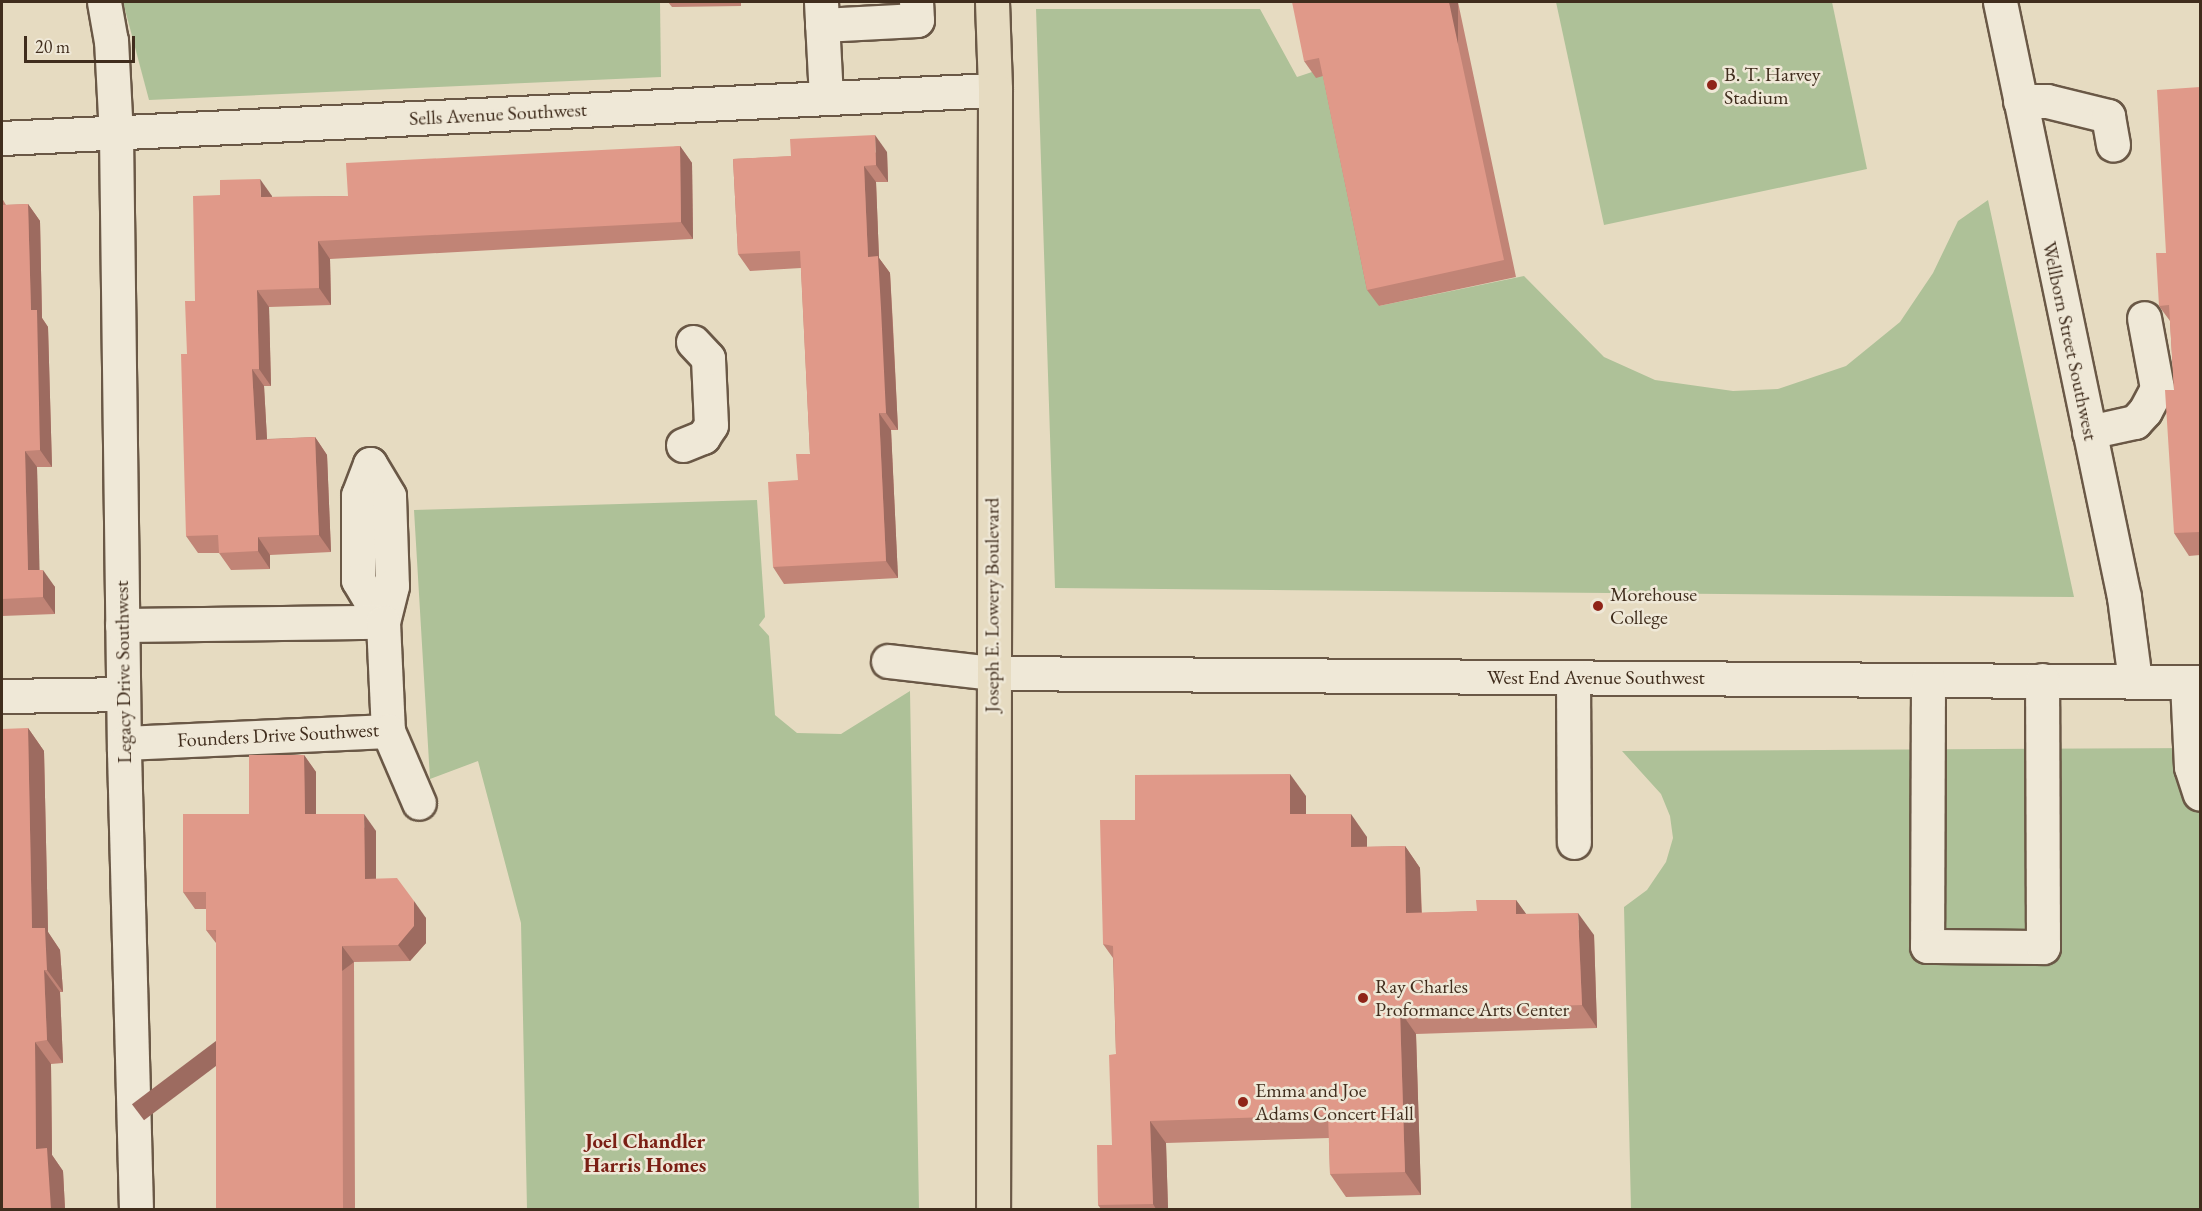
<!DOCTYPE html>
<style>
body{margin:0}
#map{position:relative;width:2202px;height:1211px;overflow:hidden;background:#e6dbc1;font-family:"EB Garamond",serif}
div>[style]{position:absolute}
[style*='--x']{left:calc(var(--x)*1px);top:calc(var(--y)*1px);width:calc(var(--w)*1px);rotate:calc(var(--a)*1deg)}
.green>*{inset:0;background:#aec198}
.roads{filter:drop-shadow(2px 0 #6a5846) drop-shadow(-2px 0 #6a5846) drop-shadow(0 2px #6a5846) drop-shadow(0 -2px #6a5846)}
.minor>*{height:33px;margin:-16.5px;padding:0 16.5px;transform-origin:16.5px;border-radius:16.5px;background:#efe8d7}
.major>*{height:33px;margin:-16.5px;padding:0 16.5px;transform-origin:16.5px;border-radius:16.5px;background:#e6dbc1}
.wall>*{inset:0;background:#c18476}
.shaded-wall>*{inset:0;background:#9d6b60;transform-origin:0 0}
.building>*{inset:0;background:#e09989}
.dots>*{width:16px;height:16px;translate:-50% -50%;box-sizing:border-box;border:3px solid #efe8d7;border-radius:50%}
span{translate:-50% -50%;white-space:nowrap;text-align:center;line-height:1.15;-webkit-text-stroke:5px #efe8d7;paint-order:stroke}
.poi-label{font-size:20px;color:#402d1d}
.left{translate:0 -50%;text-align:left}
.street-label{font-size:20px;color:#402d1d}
.neighbourhood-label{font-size:21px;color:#7a1f14;font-weight:700}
.frame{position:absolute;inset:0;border:3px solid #402d1d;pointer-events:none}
.scale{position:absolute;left:24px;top:36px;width:111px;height:27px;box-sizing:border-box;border:3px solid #402d1d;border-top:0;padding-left:8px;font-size:18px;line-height:21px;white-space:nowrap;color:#402d1d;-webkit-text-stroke:4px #efe8d7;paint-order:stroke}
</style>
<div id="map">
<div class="green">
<i style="clip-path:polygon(123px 2px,660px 2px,661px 77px,149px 100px)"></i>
<i style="clip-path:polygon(1556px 2px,1832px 2px,1867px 169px,1604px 225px)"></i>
<i style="clip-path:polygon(1036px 9px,1260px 9px,1297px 77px,1315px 71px,1331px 75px,1379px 306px,1524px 276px,1604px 357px,1655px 380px,1733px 391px,1778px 389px,1846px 366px,1900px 322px,1933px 273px,1958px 221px,1988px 200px,2074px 597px,1055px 588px)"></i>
<i style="clip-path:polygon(757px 500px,765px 617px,759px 625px,769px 636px,775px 715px,797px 733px,841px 734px,910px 691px,919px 1209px,527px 1209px,521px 923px,478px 761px,430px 779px,414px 510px)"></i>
<i style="clip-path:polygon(2200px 748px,2200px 1209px,1631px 1209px,1624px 907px,1647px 890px,1666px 862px,1673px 838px,1670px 816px,1661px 794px,1622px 751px)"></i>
</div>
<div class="roads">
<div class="minor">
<i style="--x:104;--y:2;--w:39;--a:80"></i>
<i style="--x:111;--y:40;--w:94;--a:87"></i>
<i style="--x:116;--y:134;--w:618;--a:89.26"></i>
<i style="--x:124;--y:752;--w:458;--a:88.5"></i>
<i style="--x:821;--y:2;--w:95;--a:87"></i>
<i style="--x:2000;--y:2;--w:608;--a:78.23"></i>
<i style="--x:2124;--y:597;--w:85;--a:82.5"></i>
<i style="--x:822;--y:25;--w:95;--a:-3"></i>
<i style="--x:917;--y:20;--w:18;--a:-93"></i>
<i style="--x:2020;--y:101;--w:27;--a:0"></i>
<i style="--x:2047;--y:101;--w:63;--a:13.8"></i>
<i style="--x:2108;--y:116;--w:29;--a:80"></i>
<i style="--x:2;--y:138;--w:994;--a:-2.77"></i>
<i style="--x:2089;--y:432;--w:47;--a:-12.3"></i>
<i style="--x:2135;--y:422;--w:15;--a:-48"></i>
<i style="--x:2145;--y:411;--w:26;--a:-62"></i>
<i style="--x:2157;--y:388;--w:71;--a:-100.5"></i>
<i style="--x:683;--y:445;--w:22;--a:-22"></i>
<i style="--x:703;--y:437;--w:14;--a:-56"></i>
<i style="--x:711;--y:425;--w:67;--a:-92.6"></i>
<i style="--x:708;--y:358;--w:22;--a:-133"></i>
<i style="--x:370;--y:464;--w:33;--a:111"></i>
<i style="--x:358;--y:495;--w:85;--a:90"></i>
<i style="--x:358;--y:580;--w:49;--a:59.2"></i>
<i style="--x:370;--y:464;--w:37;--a:59"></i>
<i style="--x:389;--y:496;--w:90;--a:88.1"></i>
<i style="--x:392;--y:586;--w:37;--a:104"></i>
<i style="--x:122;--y:625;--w:261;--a:-0.7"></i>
<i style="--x:383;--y:622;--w:109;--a:87.4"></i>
<i style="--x:388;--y:731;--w:264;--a:177.4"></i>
<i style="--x:888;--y:661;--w:105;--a:6.6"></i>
<i style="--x:992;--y:673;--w:1208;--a:0.43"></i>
<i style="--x:1573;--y:677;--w:165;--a:89.7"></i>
<i style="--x:1928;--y:680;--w:266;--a:90.2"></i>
<i style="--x:1927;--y:946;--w:116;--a:0.5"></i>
<i style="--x:2043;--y:947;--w:267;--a:-90.2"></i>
<i style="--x:2187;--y:682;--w:85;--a:87.3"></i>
<i style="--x:2191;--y:767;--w:28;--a:72"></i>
<i style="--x:2;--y:696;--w:121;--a:-0.9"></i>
<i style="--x:388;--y:731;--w:78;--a:66.7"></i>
</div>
<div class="major">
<i style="--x:992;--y:2;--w:88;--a:88"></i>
<i style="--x:995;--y:90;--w:1120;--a:90.1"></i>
</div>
</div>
<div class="wall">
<i style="clip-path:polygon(668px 2px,741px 2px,741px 6px,672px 7px)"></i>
<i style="clip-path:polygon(1458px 2px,1516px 277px,1379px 306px,1367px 290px,1323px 76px,1316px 78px,1304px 61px)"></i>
<i style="clip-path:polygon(2200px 87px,2200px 555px,2189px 556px,2174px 533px,2174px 390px,2170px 321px,2159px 306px,2166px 253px)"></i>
<i style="clip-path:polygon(680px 146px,692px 163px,693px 239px,330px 259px,331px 305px,269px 307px,271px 386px,264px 386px,267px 439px,315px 437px,327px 455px,331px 552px,270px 555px,270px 569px,231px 570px,219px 553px,198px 553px,186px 536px,187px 354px,195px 301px,272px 196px,272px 197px,348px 196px)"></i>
<i style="clip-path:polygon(887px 152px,888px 182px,876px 182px,879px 258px,890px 273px,893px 325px,898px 430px,891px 430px,898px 578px,784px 584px,773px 567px,798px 480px,810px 454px,801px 268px,750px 271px,738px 254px,733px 159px)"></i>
<i style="clip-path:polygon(2px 198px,6px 205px,28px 204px,40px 221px,42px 318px,48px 327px,52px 467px,37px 467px,39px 570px,55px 587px,55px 614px,2px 616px)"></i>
<i style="clip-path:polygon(28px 728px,44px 751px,48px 932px,60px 950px,63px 992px,60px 992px,63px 1063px,51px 1064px,52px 1155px,63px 1171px,65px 1209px,2px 1209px)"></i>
<i style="clip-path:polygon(304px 755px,316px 772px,316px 814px,376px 831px,376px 879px,426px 918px,426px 943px,410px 961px,354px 962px,355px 1209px,216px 1209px,216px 943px,206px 930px,206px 909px,195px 909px,183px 892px)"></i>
<i style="clip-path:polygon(1306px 796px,1306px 814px,1367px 837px,1367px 847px,1405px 846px,1420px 868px,1422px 913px,1477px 911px,1516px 900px,1526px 914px,1594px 935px,1597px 1028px,1416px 1034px,1421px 1195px,1346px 1197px,1330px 1174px,1329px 1138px,1166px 1143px,1168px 1209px,1101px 1209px,1098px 1205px,1112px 1145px,1116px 1054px,1113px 958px,1103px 944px,1135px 820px)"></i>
</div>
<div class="shaded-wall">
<i style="left:1449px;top:2px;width:9px;height:264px"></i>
<i style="clip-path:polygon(875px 135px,887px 152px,888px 182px,876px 165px)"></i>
<i style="clip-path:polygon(680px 146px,692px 163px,693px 239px,681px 222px)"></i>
<i style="clip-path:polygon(864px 166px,876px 182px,879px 258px,890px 273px,898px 430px,886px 413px,868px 257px)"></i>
<i style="clip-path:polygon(260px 179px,272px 196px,273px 214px,261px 197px)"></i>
<i style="clip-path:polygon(28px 204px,40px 221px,42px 318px,48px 327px,52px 467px,40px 450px,31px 310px)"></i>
<i style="clip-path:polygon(318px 241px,330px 259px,331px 305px,319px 288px)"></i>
<i style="clip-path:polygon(257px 290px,269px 307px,271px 386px,259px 369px)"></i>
<i style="clip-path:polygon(252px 369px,264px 386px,268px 457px,256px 440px)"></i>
<i style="clip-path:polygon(879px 413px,891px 430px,898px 578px,886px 561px)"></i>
<i style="clip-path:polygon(315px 437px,327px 455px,331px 552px,319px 535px)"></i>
<i style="clip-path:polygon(25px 451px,37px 467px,40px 587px,28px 570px)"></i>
<i style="clip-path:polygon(258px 537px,270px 555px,270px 569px,258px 551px)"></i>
<i style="clip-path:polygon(43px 570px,55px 587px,55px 614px,43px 597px)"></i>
<i style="clip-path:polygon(28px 728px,44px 751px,48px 932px,60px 950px,63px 992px,47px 970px,32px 928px)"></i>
<i style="clip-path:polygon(304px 755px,316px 772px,316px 831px,305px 814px)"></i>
<i style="clip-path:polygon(1290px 774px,1306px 796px,1306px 836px,1290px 814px)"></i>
<i style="clip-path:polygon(364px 814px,376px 831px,376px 896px,365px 879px)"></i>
<i style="clip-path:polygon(1351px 814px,1367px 837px,1367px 870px,1351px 847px)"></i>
<i style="clip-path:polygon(1405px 846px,1420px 868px,1422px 936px,1406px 913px)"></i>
<i style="clip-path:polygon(1516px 900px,1532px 922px,1516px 914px)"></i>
<i style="clip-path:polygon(414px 901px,426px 918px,426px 943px,410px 961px,398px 945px)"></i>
<i style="clip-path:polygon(1578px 913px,1594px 935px,1597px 1028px,1582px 1005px)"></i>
<i style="left:342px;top:946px;width:20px;height:263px;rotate:53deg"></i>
<i style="clip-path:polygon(44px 970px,60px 992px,63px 1063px,47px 1040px)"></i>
<i style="clip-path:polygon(1400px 1011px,1416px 1034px,1421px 1195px,1405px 1172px)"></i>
<i style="clip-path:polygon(35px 1042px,51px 1064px,52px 1155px,63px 1171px,65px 1209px,51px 1209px,36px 1149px)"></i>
<i style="clip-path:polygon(1150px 1121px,1166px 1143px,1168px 1209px,1156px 1209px,1153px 1204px)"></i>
</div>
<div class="building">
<i style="clip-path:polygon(1292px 2px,1449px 2px,1504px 260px,1367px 290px,1319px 58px,1304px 61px)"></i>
<i style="clip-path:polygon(2200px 87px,2200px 532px,2174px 533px,2165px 390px,2174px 390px,2169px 305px,2159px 306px,2156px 253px,2166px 253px,2157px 90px)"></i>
<i style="clip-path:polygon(875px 135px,876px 165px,864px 166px,868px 257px,878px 256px,881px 308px,886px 413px,879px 413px,886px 561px,773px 567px,768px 482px,798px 480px,796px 454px,810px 454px,800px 251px,738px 254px,733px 159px,791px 156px,790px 139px)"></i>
<i style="clip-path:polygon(680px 146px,681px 222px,318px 241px,319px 288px,257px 290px,259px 369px,252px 369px,256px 440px,315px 437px,319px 535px,258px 537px,258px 551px,219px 553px,218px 535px,186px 536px,181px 354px,187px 354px,185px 301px,195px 301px,193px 196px,220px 195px,220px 180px,260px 179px,261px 197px,348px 196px,346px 163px)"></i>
<i style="clip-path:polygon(28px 204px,31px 310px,37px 310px,40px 450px,25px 451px,28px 570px,43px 570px,43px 597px,2px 599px,2px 205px)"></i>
<i style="clip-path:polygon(28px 728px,32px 928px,45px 928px,47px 970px,44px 970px,47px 1040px,35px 1042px,36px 1149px,47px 1148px,51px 1209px,2px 1209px,2px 729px)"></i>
<i style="clip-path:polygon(249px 755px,304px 755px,305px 814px,364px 814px,365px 879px,397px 878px,414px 901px,414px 926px,398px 945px,342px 946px,343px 1209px,216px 1209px,216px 930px,206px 930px,206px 892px,183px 892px,183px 814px,249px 814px)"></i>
<i style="clip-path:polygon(1290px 774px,1290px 814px,1351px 814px,1351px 847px,1405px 846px,1406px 913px,1477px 911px,1476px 900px,1516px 900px,1516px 914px,1578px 913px,1582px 1005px,1400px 1011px,1405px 1172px,1330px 1174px,1328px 1115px,1150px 1121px,1153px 1204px,1098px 1205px,1097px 1145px,1112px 1145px,1109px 1055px,1116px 1054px,1113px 946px,1103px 944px,1100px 820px,1135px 820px,1135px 775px)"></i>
</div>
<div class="dots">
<i style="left:1712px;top:85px;background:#8f2418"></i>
<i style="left:1598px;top:606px;background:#8f2418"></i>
<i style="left:1363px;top:998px;background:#8f2418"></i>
<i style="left:1243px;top:1102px;background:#8f2418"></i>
</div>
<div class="poi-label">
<span class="left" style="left:1724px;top:86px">B. T. Harvey<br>Stadium</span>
<span class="left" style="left:1610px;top:606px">Morehouse<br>College</span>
<span class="left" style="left:1375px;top:998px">Ray Charles<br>Proformance Arts Center</span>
<span class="left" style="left:1255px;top:1102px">Emma and Joe<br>Adams Concert Hall</span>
</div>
<div class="street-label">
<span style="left:498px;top:114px;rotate:-3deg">Sells Avenue Southwest</span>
<span style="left:2070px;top:341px;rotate:78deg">Wellborn Street Southwest</span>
<span style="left:992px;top:605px;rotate:-90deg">Joseph E. Lowery Boulevard</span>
<span style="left:123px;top:672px;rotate:-91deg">Legacy Drive Southwest</span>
<span style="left:1596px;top:677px">West End Avenue Southwest</span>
<span style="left:278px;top:735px;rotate:-3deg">Founders Drive Southwest</span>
</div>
<div class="neighbourhood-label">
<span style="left:645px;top:1153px">Joel Chandler<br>Harris Homes</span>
</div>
<div class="frame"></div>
<div class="scale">20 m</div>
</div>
